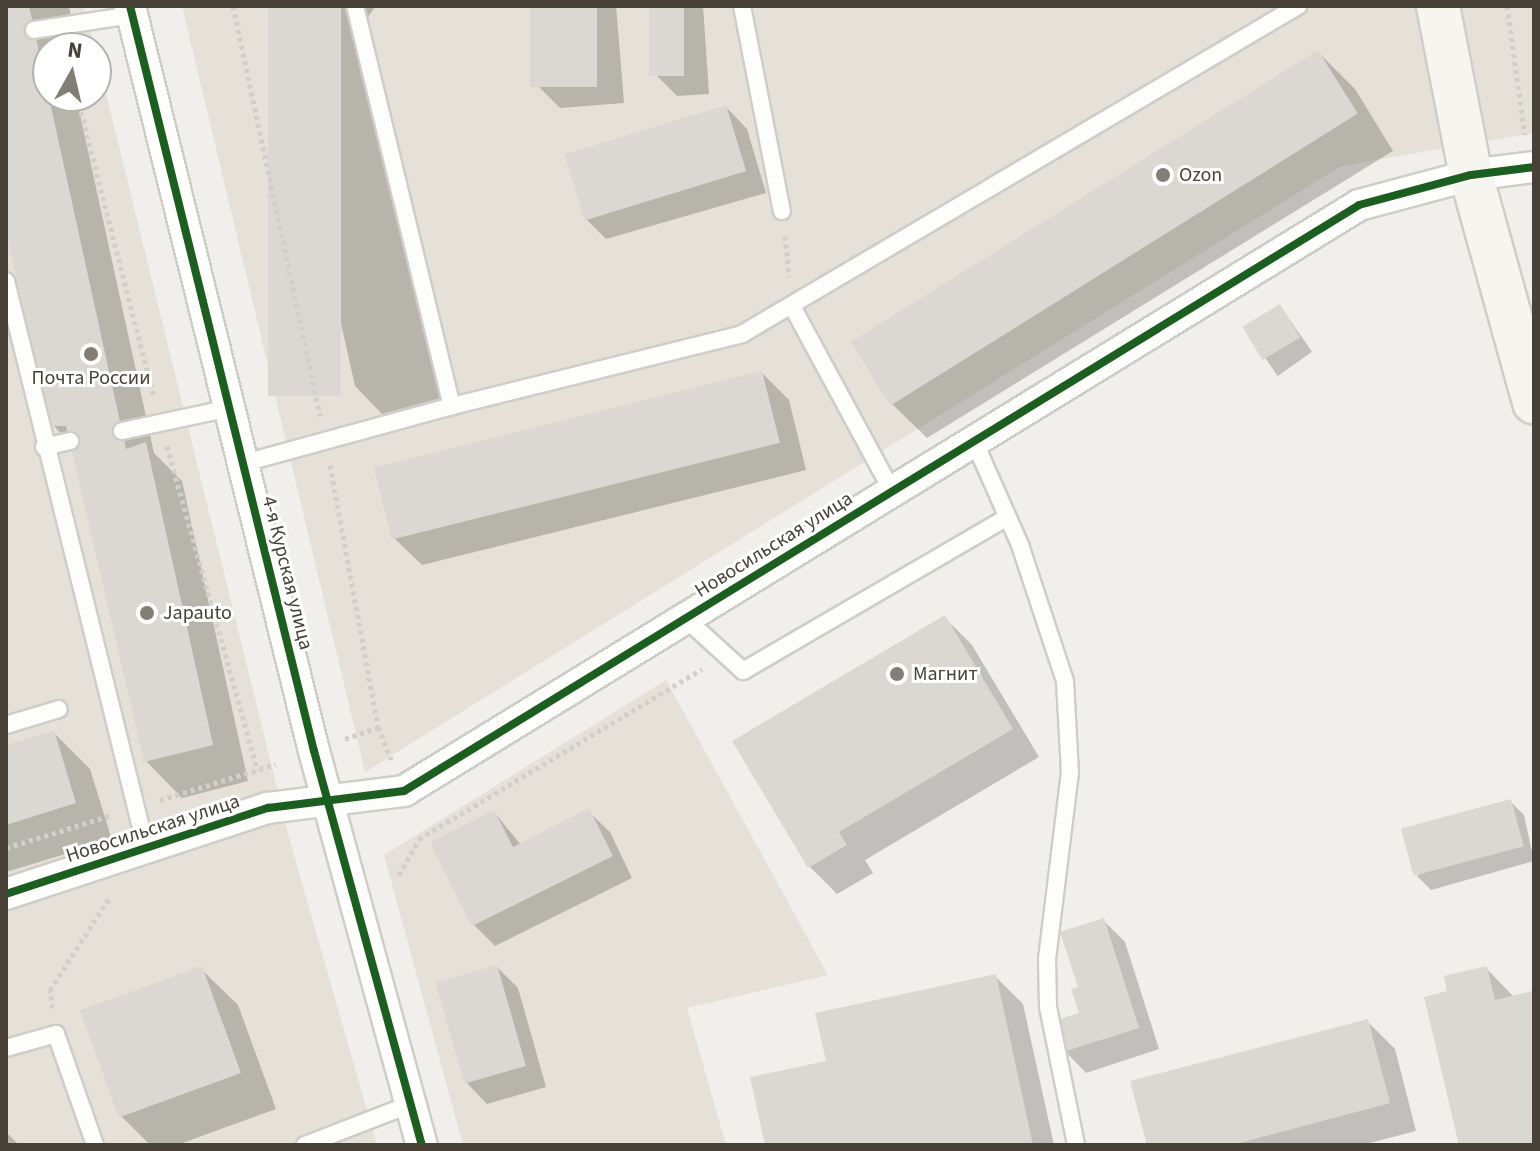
<!DOCTYPE html>
<meta charset="utf-8">
<style>
body{margin:0}
#map{position:relative;width:1540px;height:1151px;overflow:hidden;background:#f1efeb;font-family:"Source Sans 3",sans-serif}
div>[style]{position:absolute}
[style*='--x']{left:calc(var(--x)*1px);top:calc(var(--y)*1px);width:calc(var(--w)*1px);rotate:calc(var(--a)*1deg)}
.residential>*{inset:0;background:#e5e1d8}
.shadow>*{inset:0;background:#0003;transform-origin:0 0}
.building>*{inset:0;background:#dbd8d3;transform-origin:0 0}
.path>*{height:5px;margin-top:-2.5px;transform-origin:0;background:repeating-linear-gradient(90deg,#d1cfca 0 4px,transparent 0 8px)}
.roads{filter:drop-shadow(2px 0 #cfcdc8) drop-shadow(-2px 0 #cfcdc8) drop-shadow(0 2px #cfcdc8) drop-shadow(0 -2px #cfcdc8)}
.lane>*{height:16px;margin:-8px;padding:0 8px;transform-origin:8px;border-radius:8px;background:#fdfdfc}
.street>*{height:30px;margin:-15px;padding:0 15px;transform-origin:15px;border-radius:15px;background:#fdfdfc}
.secondary>*{height:42px;margin:-21px;padding:0 21px;transform-origin:21px;border-radius:21px;background:#f7f5ef}
.cycleway>*{height:8px;margin:-4px;padding:0 4px;transform-origin:4px;border-radius:4px;background:#1b5e20}
.dots>*{width:22px;height:22px;translate:-50% -50%;box-sizing:border-box;border:4px solid #fff;border-radius:50%}
span{translate:-50% -50%;white-space:nowrap;text-align:center;line-height:1.15;-webkit-text-stroke:6px #fff;paint-order:stroke}
.poi-label{font-size:20px;color:#474137}
.left{translate:0 -50%;text-align:left}
.street-label{font-size:20px;color:#474137}
.frame{position:absolute;inset:0;border:8px solid #474137;pointer-events:none}
.north{position:absolute;left:32px;top:32px;width:80px;height:80px;box-sizing:border-box;background:#fff;border:2px solid #b5b3af;border-radius:50%;rotate:8deg;font-size:22px;font-weight:700;line-height:32px;text-align:center;color:#474137}
.north::after{content:'';display:block;margin:auto;width:28px;height:36px;background:#827e76;clip-path:polygon(50% 0,100% 100%,50% 72%,0 100%)}
</style>
<div id="map">
<div class="residential">
<i style="clip-path:polygon(6px 6px,84px 6px,95px 48px,48px 48px,48px 96px,96px 96px,96px 53px,291px 845px,377px 1145px,6px 1145px)"></i>
<i style="clip-path:polygon(182px 6px,1534px 6px,1534px 133px,1341px 166px,365px 772px)"></i>
<i style="clip-path:polygon(666px 680px,828px 975px,687px 1008px,726px 1145px,463px 1145px,384px 855px)"></i>
</div>
<div class="shadow">
<i style="clip-path:polygon(6px 6px,69px 6px,74px 31px,56px 35px,58px 48px,48px 48px,48px 96px,76px 96px,154px 453px,182px 481px,248px 781px,182px 798px,146px 761px,72px 445px,53px 425px,6px 223px)"></i>
<i style="clip-path:polygon(270px 6px,376px 6px,364px 22px,452px 395px,382px 414px,355px 386px)"></i>
<i style="clip-path:polygon(532px 6px,616px 6px,624px 103px,560px 108px,538px 86px)"></i>
<i style="clip-path:polygon(651px 6px,703px 6px,709px 94px,677px 96px,656px 75px)"></i>
<i style="clip-path:polygon(1318px 52px,1355px 89px,1393px 151px,927px 438px,890px 402px)"></i>
<i style="clip-path:polygon(726px 107px,747px 129px,766px 193px,606px 239px,585px 218px)"></i>
<i style="left:1280px;top:306px;width:56px;height:42px;rotate:55deg"></i>
<i style="clip-path:polygon(762px 373px,789px 400px,806px 470px,422px 565px,394px 538px)"></i>
<i style="clip-path:polygon(944px 617px,972px 645px,1039px 757px,865px 860px,873px 873px,837px 894px,810px 867px,735px 742px)"></i>
<i style="clip-path:polygon(53px 732px,90px 769px,112px 840px,6px 872px,6px 747px)"></i>
<i style="clip-path:polygon(1510px 801px,1524px 815px,1534px 861px,1431px 890px,1417px 876px)"></i>
<i style="clip-path:polygon(588px 811px,610px 832px,632px 878px,495px 946px,474px 925px,494px 812px,521px 845px)"></i>
<i style="clip-path:polygon(1104px 921px,1125px 942px,1159px 1049px,1086px 1073px,1065px 1051px,1081px 1014px,1080px 988px)"></i>
<i style="clip-path:polygon(497px 967px,518px 988px,546px 1087px,487px 1104px,466px 1082px)"></i>
<i style="clip-path:polygon(1486px 968px,1514px 997px,1534px 996px,1534px 1145px,1461px 1145px,1450px 993px)"></i>
<i style="clip-path:polygon(201px 969px,238px 1005px,276px 1109px,177px 1145px,150px 1145px,121px 1116px)"></i>
<i style="clip-path:polygon(995px 976px,1023px 1004px,1054px 1145px,767px 1145px)"></i>
<i style="clip-path:polygon(1367px 1021px,1395px 1049px,1416px 1131px,1362px 1145px,1149px 1145px)"></i>
<i style="clip-path:polygon(6px 1132px,19px 1145px,6px 1145px)"></i>
</div>
<div class="building">
<i style="clip-path:polygon(6px 6px,29px 6px,126px 449px,146px 442px,213px 745px,144px 762px,66px 426px,51px 426px,6px 232px)"></i>
<i style="left:268px;top:6px;width:73px;height:390px"></i>
<i style="left:530px;top:6px;width:67px;height:81px"></i>
<i style="left:649px;top:6px;width:35px;height:70px"></i>
<i style="left:1318px;top:50px;width:75px;height:551px;rotate:58deg"></i>
<i style="left:726px;top:105px;width:69px;height:169px;rotate:73deg"></i>
<i style="left:1280px;top:304px;width:39px;height:44px;rotate:59deg"></i>
<i style="left:762px;top:371px;width:74px;height:400px;rotate:76deg"></i>
<i style="clip-path:polygon(945px 615px,1013px 729px,839px 832px,847px 845px,808px 868px,732px 741px)"></i>
<i style="clip-path:polygon(54px 730px,76px 803px,6px 825px,6px 745px)"></i>
<i style="left:1511px;top:799px;width:49px;height:114px;rotate:75deg"></i>
<i style="clip-path:polygon(589px 808px,613px 856px,472px 926px,430px 842px,494px 810px,513px 847px)"></i>
<i style="clip-path:polygon(1104px 918px,1139px 1028px,1063px 1052px,1053px 1021px,1079px 1013px,1071px 989px,1078px 987px,1060px 932px)"></i>
<i style="left:497px;top:965px;width:105px;height:64px;rotate:74deg"></i>
<i style="left:202px;top:966px;width:114px;height:130px;rotate:70deg"></i>
<i style="clip-path:polygon(1487px 966px,1495px 1000px,1532px 991px,1534px 1145px,1459px 1145px,1424px 997px,1447px 991px,1444px 976px)"></i>
<i style="clip-path:polygon(996px 974px,1033px 1145px,765px 1145px,750px 1077px,826px 1061px,815px 1013px)"></i>
<i style="clip-path:polygon(1368px 1019px,1390px 1103px,1232px 1145px,1147px 1145px,1130px 1081px)"></i>
</div>
<div class="path">
<i style="--x:233;--y:6;--w:419;--a:78"></i>
<i style="--x:1507;--y:6;--w:130;--a:82.1"></i>
<i style="--x:77;--y:96;--w:311;--a:75.7"></i>
<i style="--x:785;--y:236;--w:41;--a:84.4"></i>
<i style="--x:167;--y:446;--w:337;--a:74.4"></i>
<i style="--x:330;--y:465;--w:266;--a:79.6"></i>
<i style="--x:378;--y:727;--w:35;--a:68"></i>
<i style="--x:345;--y:739;--w:35;--a:-20"></i>
<i style="--x:160;--y:800;--w:121;--a:-17.2"></i>
<i style="--x:6;--y:848;--w:111;--a:-17.3"></i>
<i style="--x:399;--y:875;--w:41;--a:-60.9"></i>
<i style="--x:419;--y:839;--w:330;--a:-31"></i>
<i style="--x:52;--y:1008;--w:18;--a:-96"></i>
<i style="--x:50;--y:990;--w:111;--a:-57.2"></i>
</div>
<div class="roads">
<div class="lane">
<i style="--x:355;--y:6;--w:412;--a:76.4"></i>
<i style="--x:452;--y:406;--w:299;--a:-13.9"></i>
<i style="--x:742;--y:334;--w:646;--a:-30.54"></i>
<i style="--x:742;--y:6;--w:209;--a:79"></i>
<i style="--x:34;--y:30;--w:99;--a:-8.7"></i>
<i style="--x:6;--y:281;--w:584;--a:76.13"></i>
<i style="--x:792;--y:306;--w:210;--a:61.6"></i>
<i style="--x:122;--y:431;--w:110;--a:-12"></i>
<i style="--x:974;--y:441;--w:114;--a:66.1"></i>
<i style="--x:1020;--y:545;--w:143;--a:71.7"></i>
<i style="--x:1065;--y:681;--w:91;--a:86.9"></i>
<i style="--x:1070;--y:772;--w:188;--a:97"></i>
<i style="--x:1047;--y:959;--w:48;--a:88.8"></i>
<i style="--x:1048;--y:1007;--w:141;--a:78.5"></i>
<i style="--x:44;--y:447;--w:27;--a:-13"></i>
<i style="--x:244;--y:463;--w:216;--a:-15.3"></i>
<i style="--x:685;--y:618;--w:79;--a:42.4"></i>
<i style="--x:743;--y:671;--w:306;--a:-30.2"></i>
<i style="--x:6;--y:725;--w:55;--a:-16.8"></i>
<i style="--x:6;--y:1048;--w:52;--a:-15.6"></i>
<i style="--x:56;--y:1034;--w:118;--a:70.6"></i>
<i style="--x:305;--y:1145;--w:114;--a:-21.1"></i>
</div>
<div class="street">
<i style="--x:130;--y:6;--w:767;--a:76.13"></i>
<i style="--x:314;--y:751;--w:409;--a:74.7"></i>
<i style="--x:6;--y:894;--w:276;--a:-18.2"></i>
<i style="--x:268;--y:808;--w:137;--a:-7.1"></i>
<i style="--x:404;--y:791;--w:1120;--a:-31.53"></i>
<i style="--x:1359;--y:205;--w:116;--a:-15"></i>
<i style="--x:1471;--y:175;--w:64;--a:-7.2"></i>
</div>
<div class="secondary">
<i style="--x:1438;--y:6;--w:172;--a:79"></i>
<i style="--x:1471;--y:175;--w:236;--a:74.5"></i>
</div>
</div>
<div class="cycleway">
<i style="--x:130;--y:6;--w:767;--a:76.13"></i>
<i style="--x:314;--y:751;--w:409;--a:74.7"></i>
<i style="--x:6;--y:894;--w:276;--a:-18.2"></i>
<i style="--x:268;--y:808;--w:137;--a:-7.1"></i>
<i style="--x:404;--y:791;--w:1120;--a:-31.53"></i>
<i style="--x:1359;--y:205;--w:116;--a:-15"></i>
<i style="--x:1471;--y:175;--w:64;--a:-7.2"></i>
</div>
<div class="dots">
<i style="left:1163px;top:175px;background:#827e76"></i>
<i style="left:91px;top:354px;background:#827e76"></i>
<i style="left:147px;top:613px;background:#827e76"></i>
<i style="left:897px;top:674px;background:#827e76"></i>
</div>
<div class="poi-label">
<span class="left" style="left:1179px;top:175px">Ozon</span>
<span style="left:91px;top:378px">Почта России</span>
<span class="left" style="left:163px;top:613px">Japauto</span>
<span class="left" style="left:913px;top:674px">Магнит</span>
</div>
<div class="street-label">
<span style="left:774px;top:545px;rotate:-32deg">Новосильская улица</span>
<span style="left:287px;top:573px;rotate:76deg">4-я Курская улица</span>
<span style="left:153px;top:829px;rotate:-18deg">Новосильская улица</span>
</div>
<div class="frame"></div>
<div class="north">N</div>
</div>
